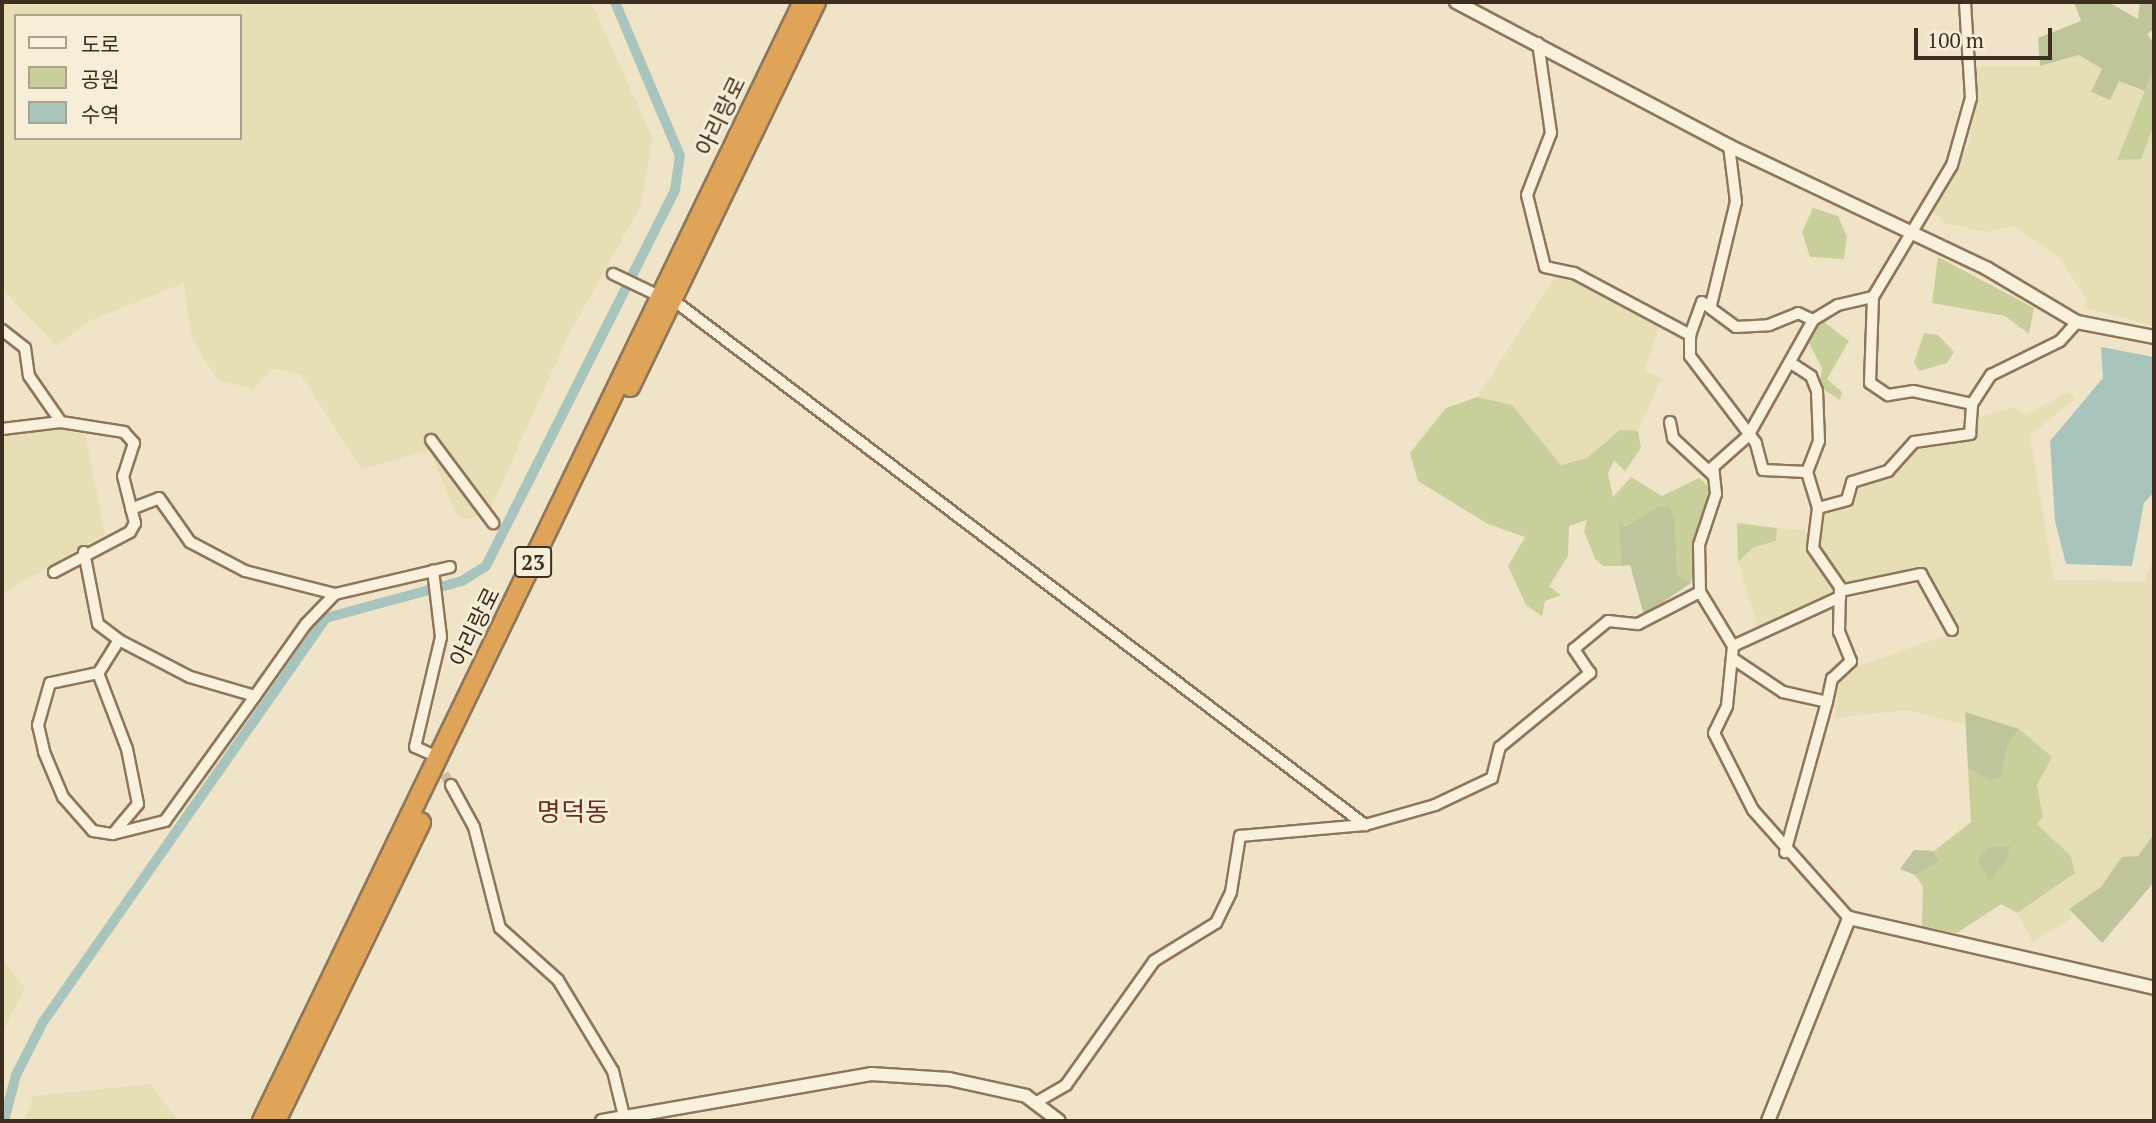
<!DOCTYPE html>
<meta charset="utf-8">
<style>
body{margin:0}
#map{position:relative;width:2156px;height:1123px;overflow:hidden;background:#f0e4c8;font-family:"PT Serif","Noto Sans KR",serif}
div>[style]{position:absolute}
[style*='--x']{left:calc(var(--x)*1px);top:calc(var(--y)*1px);width:calc(var(--w)*1px);rotate:calc(var(--a)*1deg)}
.farmland>*{inset:0;background:#e6deb5}
.green>*{inset:0;background:#c9cf9b}
.cemetery>*{inset:0;background:#bfc49a}
.water>*{inset:0;background:#a9c4bc}
.canal>*{height:10px;margin:-5px;padding:0 5px;transform-origin:5px;border-radius:5px;background:#a9c4bc}
.street-tunnel>*{height:10px;margin-top:-5px;transform-origin:0;background:repeating-linear-gradient(90deg,#ccc0a6 0 10px,transparent 0 15px)}
.roads{filter:drop-shadow(2px 0 #8d765c) drop-shadow(-2px 0 #8d765c) drop-shadow(0 2px #8d765c) drop-shadow(0 -2px #8d765c)}
.street>*{height:10px;margin:-5px;padding:0 5px;transform-origin:5px;border-radius:5px;background:#faf1dc}
.secondary>*{height:12px;margin:-6px;padding:0 6px;transform-origin:6px;border-radius:6px;background:#faf1dc}
.highway>*{height:18px;margin:-9px;padding:0 9px;transform-origin:9px;border-radius:9px;background:#e0a458}
span{translate:-50% -50%;white-space:nowrap;text-align:center;line-height:1.15;-webkit-text-stroke:5px #f7eed8;paint-order:stroke}
.shield-label span{padding:2px 5px;background:#f7eed8;border:2px solid;border-radius:5px;-webkit-text-stroke-width:0}
.shield-label{font-size:21px;color:#3d2e20;font-weight:700}
.street-label{font-size:23px;color:#3d2e20}
.quarter-label{font-size:26px;color:#6b2e1e}
.frame{position:absolute;inset:0;border:4px solid #3d2e20;pointer-events:none}
.legend{position:absolute;left:14px;top:14px;width:228px;height:126px;box-sizing:border-box;background:#f7eed8;border:2px solid #ada18e;margin:0;padding:9px 12px;list-style:none;font-size:21px;color:#3d2e20}
.legend li{display:flex;align-items:center;gap:14px;height:35px}
.legend b{width:35px;border:2px solid #ada18e}
.scale{position:absolute;left:1914px;top:28px;width:138px;height:32px;box-sizing:border-box;border:4px solid #3d2e20;border-top:0;padding-left:9px;font-size:21px;line-height:24px;white-space:nowrap;color:#3d2e20;-webkit-text-stroke:5px #f7eed8;paint-order:stroke}
</style>
<div id="map">
<div class="farmland">
<i style="clip-path:polygon(evenodd,2px 2px,591px 2px,653px 139px,640px 207px,567px 338px,488px 515px,465px 519px,455px 513px,430px 450px,362px 469px,300px 374px,272px 369px,253px 389px,218px 380px,192px 340px,184px 283px,89px 321px,57px 346px,16px 304px,2px 287px,2px 2px,16px 16px,240px 16px,240px 138px,16px 138px,16px 16px)"></i>
<i style="clip-path:polygon(2079px 55px,2103px 70px,2092px 93px,2110px 99px,2119px 81px,2145px 91px,2117px 159px,2141px 159px,2154px 125px,2154px 326px,2082px 307px,2087px 300px,2060px 258px,2014px 226px,1987px 232px,1944px 223px,1933px 212px,1970px 141px,1977px 66px,2040px 66px)"></i>
<i style="clip-path:polygon(1556px 276px,1593px 288px,1659px 326px,1645px 370px,1661px 379px,1638px 431px,1620px 431px,1587px 458px,1561px 465px,1512px 405px,1477px 397px)"></i>
<i style="clip-path:polygon(2069px 392px,2075px 399px,2030px 435px,2054px 580px,2144px 581px,2153px 561px,2154px 517px,2154px 834px,2138px 856px,2122px 857px,2101px 887px,2069px 909px,2073px 918px,2033px 942px,2017px 913px,2075px 873px,2071px 856px,2037px 824px,2043px 817px,2037px 785px,2051px 757px,2019px 730px,1965px 712px,1965px 725px,1908px 710px,1835px 718px,1838px 683px,1847px 670px,1958px 631px,1915px 568px,1844px 584px,1820px 547px,1823px 514px,1854px 504px,1856px 485px,1893px 475px,1919px 447px,1975px 438px,1975px 418px,2015px 407px,2024px 415px)"></i>
<i style="clip-path:polygon(49px 425px,85px 435px,105px 534px,2px 594px,2px 429px)"></i>
<i style="clip-path:polygon(1777px 528px,1805px 530px,1834px 594px,1759px 631px,1738px 562px,1754px 547px,1776px 541px)"></i>
<i style="clip-path:polygon(2px 958px,25px 988px,2px 1033px)"></i>
<i style="clip-path:polygon(151px 1084px,178px 1121px,25px 1121px,33px 1096px)"></i>
</div>
<div class="green">
<i style="clip-path:polygon(2154px 68px,2154px 125px,2141px 159px,2117px 160px)"></i>
<i style="clip-path:polygon(1813px 208px,1838px 216px,1847px 237px,1844px 259px,1810px 257px,1802px 232px)"></i>
<i style="clip-path:polygon(1938px 257px,2034px 308px,2029px 334px,2005px 316px,1932px 303px)"></i>
<i style="clip-path:polygon(1824px 322px,1849px 341px,1827px 379px,1842px 392px,1840px 400px,1820px 387px,1822px 368px,1809px 343px,1815px 323px)"></i>
<i style="clip-path:polygon(1924px 333px,1938px 335px,1954px 352px,1947px 363px,1919px 371px,1914px 363px)"></i>
<i style="clip-path:polygon(1477px 397px,1512px 405px,1561px 465px,1587px 458px,1620px 430px,1638px 431px,1641px 448px,1625px 471px,1614px 460px,1608px 473px,1613px 497px,1631px 477px,1662px 496px,1699px 478px,1709px 487px,1691px 583px,1677px 574px,1675px 519px,1657px 507px,1626px 526px,1619px 523px,1621px 566px,1603px 566px,1595px 559px,1584px 531px,1587px 520px,1569px 526px,1568px 556px,1549px 586px,1561px 595px,1545px 601px,1542px 616px,1526px 605px,1508px 566px,1525px 537px,1488px 524px,1418px 481px,1410px 453px,1446px 408px)"></i>
<i style="clip-path:polygon(1737px 523px,1777px 528px,1776px 541px,1754px 547px,1738px 562px)"></i>
<i style="clip-path:polygon(2019px 729px,2052px 757px,2037px 785px,2043px 817px,2037px 824px,2071px 856px,2075px 873px,2017px 913px,2001px 904px,1957px 933px,1922px 926px,1923px 887px,1915px 875px,1939px 862px,1934px 851px,1971px 822px,1968px 768px,1989px 781px,2001px 778px,2008px 745px)"></i>
</div>
<div class="cemetery">
<i style="clip-path:polygon(2074px 2px,2108px 2px,2138px 19px,2140px 2px,2154px 2px,2154px 29px,2147px 34px,2154px 43px,2154px 68px,2145px 91px,2119px 81px,2110px 100px,2091px 92px,2102px 69px,2079px 55px,2040px 66px,2038px 38px,2081px 21px)"></i>
<i style="clip-path:polygon(1657px 507px,1669px 507px,1675px 519px,1677px 574px,1691px 583px,1644px 615px,1630px 565px,1621px 566px,1619px 523px,1626px 526px)"></i>
<i style="clip-path:polygon(1965px 712px,2019px 729px,2008px 745px,2001px 778px,1989px 781px,1968px 768px)"></i>
<i style="clip-path:polygon(2154px 834px,2154px 882px,2102px 943px,2069px 909px,2101px 887px,2122px 857px,2138px 856px)"></i>
<i style="clip-path:polygon(2010px 846px,2006px 860px,1990px 881px,1978px 861px,1987px 848px)"></i>
<i style="clip-path:polygon(1914px 850px,1934px 851px,1939px 862px,1915px 875px,1900px 869px)"></i>
</div>
<div class="water">
<i style="clip-path:polygon(2101px 347px,2154px 357px,2154px 492px,2144px 503px,2132px 566px,2066px 564px,2055px 521px,2050px 441px,2103px 378px)"></i>
</div>
<div class="canal">
<i style="--x:4;--y:1121;--w:48;--a:-75.4"></i>
<i style="--x:16;--y:1075;--w:59;--a:-63"></i>
<i style="--x:43;--y:1022;--w:493;--a:-55"></i>
<i style="--x:326;--y:618;--w:141;--a:-15.2"></i>
<i style="--x:462;--y:581;--w:28;--a:-32"></i>
<i style="--x:486;--y:566;--w:421;--a:-63.3"></i>
<i style="--x:675;--y:190;--w:34;--a:-82"></i>
<i style="--x:680;--y:156;--w:167;--a:-112.9"></i>
</div>
<div class="street-tunnel">
<i style="--x:436;--y:761;--w:28;--a:58"></i>
</div>
<div class="roads">
<div class="street">
<i style="--x:1538;--y:43;--w:91;--a:81.8"></i>
<i style="--x:1551;--y:133;--w:66;--a:111.2"></i>
<i style="--x:1527;--y:195;--w:74;--a:76"></i>
<i style="--x:1545;--y:267;--w:30;--a:12"></i>
<i style="--x:1574;--y:273;--w:132;--a:28.1"></i>
<i style="--x:613;--y:274;--w:44;--a:25.4"></i>
<i style="--x:1873;--y:297;--w:86;--a:92"></i>
<i style="--x:1870;--y:383;--w:22;--a:34"></i>
<i style="--x:1888;--y:395;--w:25;--a:-9"></i>
<i style="--x:1913;--y:391;--w:60;--a:12.4"></i>
<i style="--x:1711;--y:305;--w:106;--a:-76.4"></i>
<i style="--x:1736;--y:202;--w:56;--a:-97.1"></i>
<i style="--x:681;--y:306;--w:859;--a:37.19"></i>
<i style="--x:2;--y:330;--w:29;--a:38"></i>
<i style="--x:25;--y:348;--w:28;--a:82"></i>
<i style="--x:29;--y:376;--w:56;--a:55.2"></i>
<i style="--x:1791;--y:363;--w:24;--a:33"></i>
<i style="--x:1811;--y:376;--w:16;--a:68"></i>
<i style="--x:1817;--y:391;--w:50;--a:87.7"></i>
<i style="--x:1819;--y:441;--w:33;--a:111"></i>
<i style="--x:1807;--y:472;--w:38;--a:73"></i>
<i style="--x:1670;--y:422;--w:16;--a:79"></i>
<i style="--x:1673;--y:438;--w:56;--a:42.8"></i>
<i style="--x:2;--y:429;--w:59;--a:-6.8"></i>
<i style="--x:61;--y:422;--w:64;--a:9"></i>
<i style="--x:124;--y:432;--w:15;--a:48"></i>
<i style="--x:134;--y:443;--w:35;--a:108"></i>
<i style="--x:123;--y:476;--w:49;--a:75.7"></i>
<i style="--x:135;--y:523;--w:10;--a:119"></i>
<i style="--x:130;--y:532;--w:86;--a:152.2"></i>
<i style="--x:431;--y:440;--w:104;--a:53.2"></i>
<i style="--x:1807;--y:472;--w:44;--a:-177.4"></i>
<i style="--x:1763;--y:470;--w:28;--a:-105"></i>
<i style="--x:1756;--y:443;--w:109;--a:-127.2"></i>
<i style="--x:1690;--y:356;--w:21;--a:-90"></i>
<i style="--x:1690;--y:335;--w:35;--a:-70"></i>
<i style="--x:1702;--y:302;--w:42;--a:36.3"></i>
<i style="--x:1736;--y:327;--w:33;--a:-3"></i>
<i style="--x:1769;--y:325;--w:31;--a:-22"></i>
<i style="--x:1798;--y:313;--w:17;--a:25"></i>
<i style="--x:131;--y:509;--w:30;--a:-21"></i>
<i style="--x:159;--y:498;--w:54;--a:54.8"></i>
<i style="--x:190;--y:542;--w:62;--a:27.8"></i>
<i style="--x:245;--y:571;--w:93;--a:14.3"></i>
<i style="--x:84;--y:552;--w:73;--a:79"></i>
<i style="--x:98;--y:624;--w:26;--a:37"></i>
<i style="--x:1840;--y:591;--w:83;--a:-11.9"></i>
<i style="--x:1921;--y:574;--w:64;--a:61"></i>
<i style="--x:1733;--y:646;--w:118;--a:-24.6"></i>
<i style="--x:1732;--y:658;--w:61;--a:33.7"></i>
<i style="--x:1783;--y:692;--w:45;--a:12.8"></i>
<i style="--x:1827;--y:702;--w:156;--a:105.6"></i>
<i style="--x:98;--y:673;--w:81;--a:69.1"></i>
<i style="--x:127;--y:749;--w:56;--a:78.7"></i>
<i style="--x:138;--y:804;--w:39;--a:130"></i>
<i style="--x:255;--y:696;--w:68;--a:-163.7"></i>
<i style="--x:190;--y:677;--w:80;--a:-152.5"></i>
<i style="--x:119;--y:640;--w:39;--a:122"></i>
<i style="--x:98;--y:673;--w:49;--a:168.2"></i>
<i style="--x:50;--y:683;--w:44;--a:105.9"></i>
<i style="--x:38;--y:725;--w:28;--a:77"></i>
<i style="--x:44;--y:752;--w:49;--a:67.1"></i>
<i style="--x:63;--y:797;--w:45;--a:48.6"></i>
<i style="--x:93;--y:831;--w:20;--a:9"></i>
<i style="--x:113;--y:834;--w:54;--a:-14"></i>
<i style="--x:165;--y:821;--w:154;--a:-54.2"></i>
<i style="--x:255;--y:696;--w:88;--a:-54.7"></i>
<i style="--x:306;--y:624;--w:42;--a:-46"></i>
<i style="--x:335;--y:594;--w:118;--a:-13.2"></i>
<i style="--x:1827;--y:702;--w:24;--a:-78"></i>
<i style="--x:1832;--y:679;--w:26;--a:-43"></i>
<i style="--x:1851;--y:661;--w:31;--a:-112"></i>
<i style="--x:1839;--y:632;--w:45;--a:-88.7"></i>
<i style="--x:1840;--y:587;--w:47;--a:-124.7"></i>
<i style="--x:1813;--y:548;--w:40;--a:-82.9"></i>
<i style="--x:1818;--y:508;--w:30;--a:-15"></i>
<i style="--x:1847;--y:500;--w:19;--a:-74"></i>
<i style="--x:1852;--y:482;--w:38;--a:-17"></i>
<i style="--x:1888;--y:471;--w:39;--a:-48"></i>
<i style="--x:1914;--y:442;--w:57;--a:-8.1"></i>
<i style="--x:1970;--y:434;--w:30;--a:-86"></i>
<i style="--x:1972;--y:404;--w:35;--a:-57"></i>
<i style="--x:1991;--y:375;--w:77;--a:-26.2"></i>
<i style="--x:2060;--y:341;--w:25;--a:-48"></i>
<i style="--x:431;--y:754;--w:17;--a:-156"></i>
<i style="--x:415;--y:747;--w:113;--a:-76.7"></i>
<i style="--x:441;--y:637;--w:67;--a:-96.8"></i>
<i style="--x:451;--y:785;--w:48;--a:61.3"></i>
<i style="--x:474;--y:827;--w:104;--a:75.6"></i>
<i style="--x:500;--y:928;--w:78;--a:41.9"></i>
<i style="--x:558;--y:980;--w:106;--a:58.9"></i>
<i style="--x:613;--y:1071;--w:46;--a:76.3"></i>
<i style="--x:1849;--y:918;--w:144;--a:-131.6"></i>
<i style="--x:1753;--y:810;--w:86;--a:-116.9"></i>
<i style="--x:1714;--y:733;--w:30;--a:-64"></i>
<i style="--x:1727;--y:706;--w:60;--a:-84.3"></i>
<i style="--x:1733;--y:646;--w:63;--a:-121.4"></i>
<i style="--x:1700;--y:592;--w:47;--a:-91.2"></i>
<i style="--x:1699;--y:545;--w:54;--a:-71.6"></i>
<i style="--x:1716;--y:494;--w:27;--a:-96"></i>
<i style="--x:1713;--y:467;--w:47;--a:-41.5"></i>
<i style="--x:1748;--y:436;--w:133;--a:-60.7"></i>
<i style="--x:1813;--y:320;--w:29;--a:-31"></i>
<i style="--x:1838;--y:305;--w:36;--a:-13"></i>
<i style="--x:1873;--y:297;--w:154;--a:-59.1"></i>
<i style="--x:1952;--y:165;--w:70;--a:-74.2"></i>
<i style="--x:1971;--y:98;--w:96;--a:-93.6"></i>
<i style="--x:1035;--y:1103;--w:36;--a:-30"></i>
<i style="--x:1066;--y:1085;--w:152;--a:-54.6"></i>
<i style="--x:1154;--y:961;--w:73;--a:-31.5"></i>
<i style="--x:1216;--y:923;--w:34;--a:-64"></i>
<i style="--x:1231;--y:892;--w:57;--a:-80.9"></i>
<i style="--x:1240;--y:836;--w:125;--a:-5"></i>
<i style="--x:1365;--y:825;--w:73;--a:-15.9"></i>
<i style="--x:1435;--y:805;--w:63;--a:-25.3"></i>
<i style="--x:1492;--y:778;--w:32;--a:-76"></i>
<i style="--x:1500;--y:747;--w:117;--a:-39.4"></i>
<i style="--x:1590;--y:673;--w:29;--a:-124"></i>
<i style="--x:1574;--y:649;--w:44;--a:-39.5"></i>
<i style="--x:1608;--y:621;--w:30;--a:6"></i>
<i style="--x:1638;--y:624;--w:70;--a:-27.3"></i>
</div>
<div class="secondary">
<i style="--x:1456;--y:2;--w:309;--a:27.8"></i>
<i style="--x:1729;--y:146;--w:284;--a:25.4"></i>
<i style="--x:1986;--y:268;--w:106;--a:30.7"></i>
<i style="--x:2077;--y:322;--w:78;--a:11"></i>
<i style="--x:602;--y:1121;--w:273;--a:-9.9"></i>
<i style="--x:871;--y:1074;--w:78;--a:3.7"></i>
<i style="--x:949;--y:1079;--w:79;--a:12.4"></i>
<i style="--x:1026;--y:1096;--w:41;--a:37.1"></i>
<i style="--x:1768;--y:1121;--w:219;--a:-68.2"></i>
<i style="--x:1849;--y:918;--w:313;--a:12.9"></i>
</div>
<div class="highway">
<i style="--x:630;--y:387;--w:428;--a:-64.2"></i>
<i style="--x:262;--y:1121;--w:1243;--a:-64.2"></i>
<i style="--x:276;--y:1121;--w:332;--a:-64.1"></i>
</div>
</div>
<div class="shield-label">
<span style="left:533px;top:562px">23</span>
</div>
<div class="street-label">
<span style="left:721px;top:116px;rotate:-64deg">아리랑로</span>
<span style="left:475px;top:627px;rotate:-64deg">아리랑로</span>
</div>
<div class="quarter-label">
<span style="left:573px;top:812px">명덕동</span>
</div>
<div class="frame"></div>
<ul class="legend">
<li><b style="height:9px;background:#faf1dc"></b>도로</li>
<li><b style="height:19px;background:#c9cf9b"></b>공원</li>
<li><b style="height:19px;background:#a9c4bc"></b>수역</li>
</ul>
<div class="scale">100 m</div>
</div>
